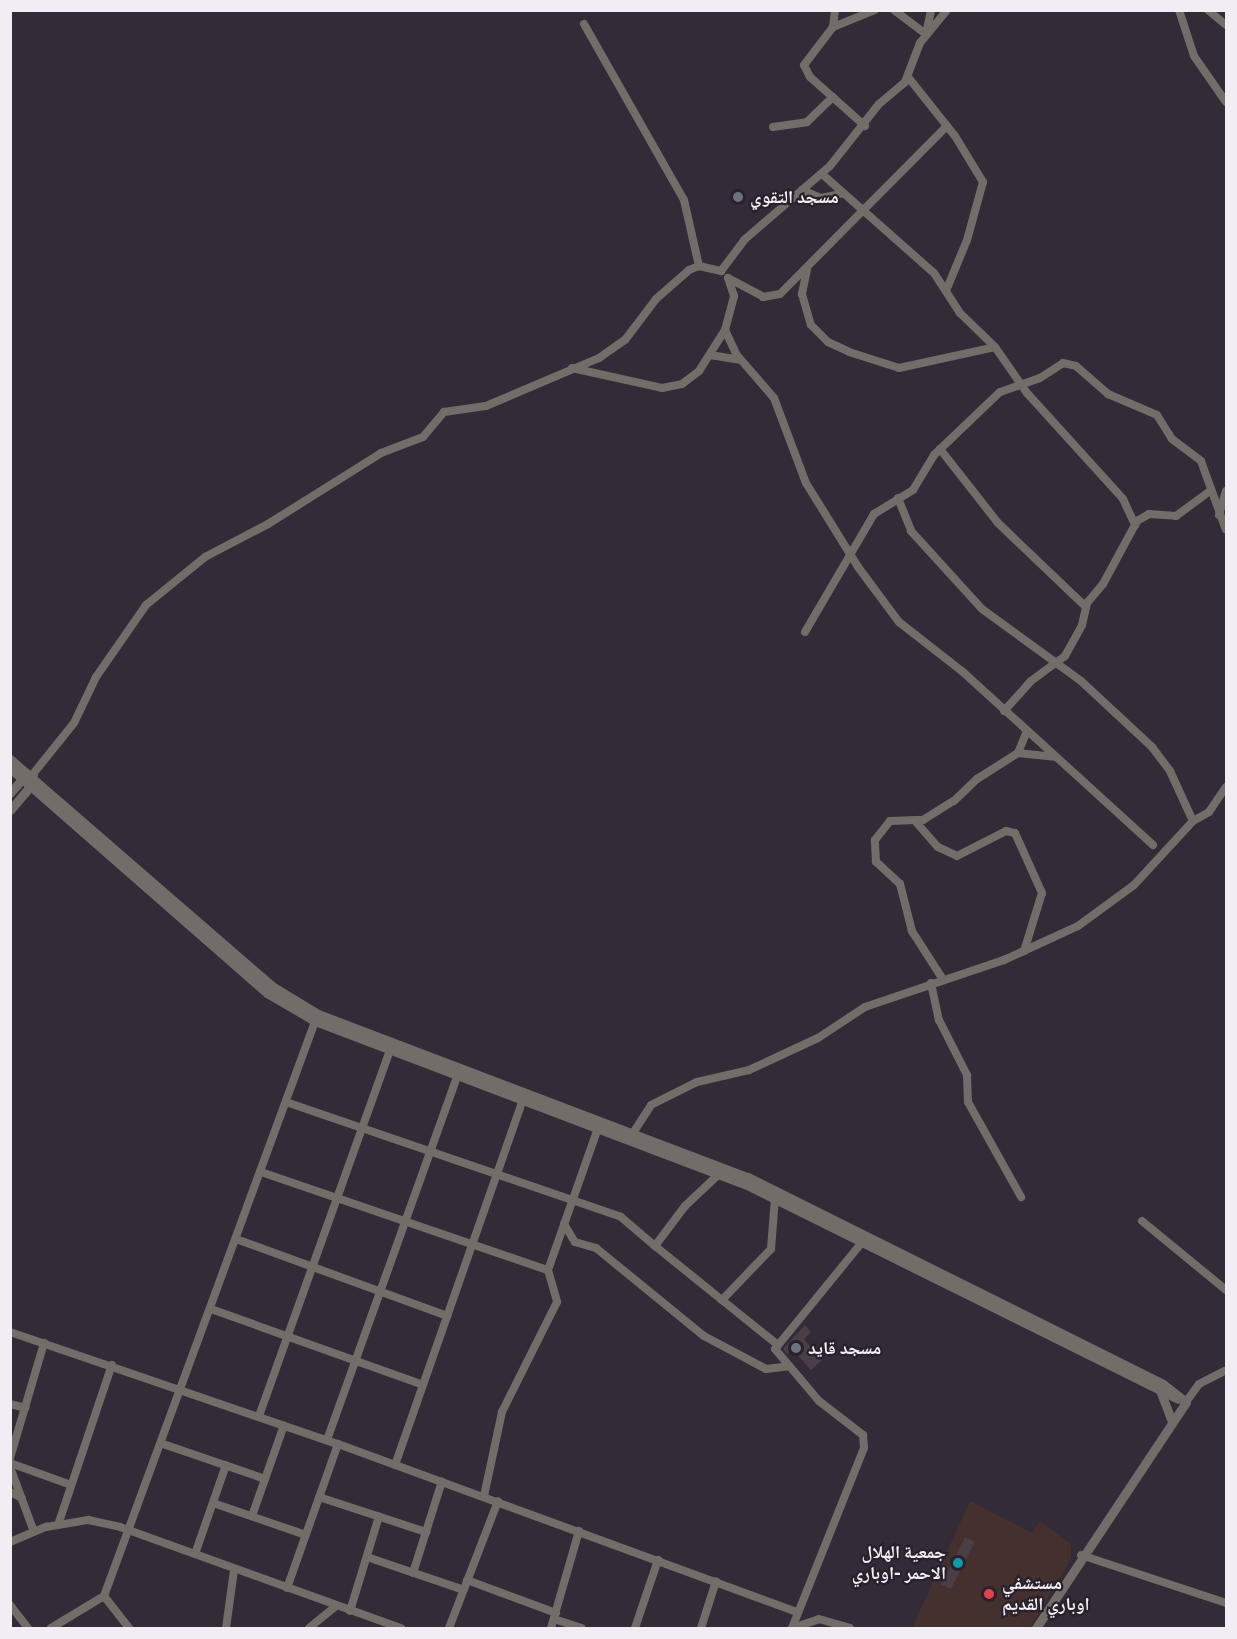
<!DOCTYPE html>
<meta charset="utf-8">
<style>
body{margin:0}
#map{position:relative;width:1237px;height:1639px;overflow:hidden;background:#332b37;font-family:Signika,"Noto Naskh Arabic",sans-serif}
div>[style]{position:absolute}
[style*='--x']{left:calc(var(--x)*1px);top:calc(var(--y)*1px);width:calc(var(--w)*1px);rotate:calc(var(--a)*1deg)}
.medical>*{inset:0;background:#44302d}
.building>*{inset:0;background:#4c3e46;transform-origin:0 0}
.minor>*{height:8px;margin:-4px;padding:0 4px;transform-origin:4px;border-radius:4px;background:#736d69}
.tertiary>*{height:9px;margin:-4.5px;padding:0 4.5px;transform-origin:4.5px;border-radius:4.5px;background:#736d69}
.dots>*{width:16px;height:16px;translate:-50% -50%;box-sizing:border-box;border:3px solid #29212c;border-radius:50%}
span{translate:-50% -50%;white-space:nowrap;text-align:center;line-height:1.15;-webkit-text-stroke:4.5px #29212c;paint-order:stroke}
.poi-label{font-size:18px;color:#f2edf4;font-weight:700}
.left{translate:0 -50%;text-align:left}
.right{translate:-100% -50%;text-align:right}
.frame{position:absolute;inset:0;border:12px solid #f2edf4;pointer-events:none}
</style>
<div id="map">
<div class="medical">
<i style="clip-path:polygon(970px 1501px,1032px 1533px,1040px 1521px,1071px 1544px,1071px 1559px,1030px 1628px,912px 1628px)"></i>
</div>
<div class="building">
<i style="clip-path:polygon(805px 1325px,811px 1332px,804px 1339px,822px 1360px,811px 1370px,793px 1350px,787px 1354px,783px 1349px)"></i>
<i style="left:965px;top:1537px;width:11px;height:53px;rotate:27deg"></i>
</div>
<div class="minor">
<i style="--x:894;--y:10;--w:40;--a:37"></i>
<i style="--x:926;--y:34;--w:25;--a:-78"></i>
<i style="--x:1179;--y:10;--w:48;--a:71.9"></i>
<i style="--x:1194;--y:56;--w:56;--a:55.2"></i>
<i style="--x:1208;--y:10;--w:23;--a:40"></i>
<i style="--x:584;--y:24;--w:202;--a:60.4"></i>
<i style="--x:684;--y:200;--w:68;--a:77.2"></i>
<i style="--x:833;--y:27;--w:17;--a:-83"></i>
<i style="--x:908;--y:77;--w:75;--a:51.5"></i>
<i style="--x:955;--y:136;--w:54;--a:58.7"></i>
<i style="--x:983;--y:182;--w:60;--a:105.4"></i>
<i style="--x:967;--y:240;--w:55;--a:112.4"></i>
<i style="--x:865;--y:126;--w:74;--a:-138.3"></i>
<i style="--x:810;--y:77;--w:13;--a:-117"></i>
<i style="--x:804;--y:65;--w:48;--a:-52.7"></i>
<i style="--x:833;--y:27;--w:45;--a:-22"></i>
<i style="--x:773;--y:127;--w:34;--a:-8"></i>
<i style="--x:807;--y:122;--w:36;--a:-44"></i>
<i style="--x:822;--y:174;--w:149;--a:41.5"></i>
<i style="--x:934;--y:273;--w:48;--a:57"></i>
<i style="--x:960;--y:313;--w:49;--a:44.2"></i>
<i style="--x:995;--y:347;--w:56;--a:55.2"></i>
<i style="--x:1027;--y:393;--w:143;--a:47.8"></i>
<i style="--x:1123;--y:499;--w:29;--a:65"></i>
<i style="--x:802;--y:190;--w:21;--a:23"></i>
<i style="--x:821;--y:198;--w:19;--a:-12"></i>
<i style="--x:807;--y:270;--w:25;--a:102"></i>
<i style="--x:802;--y:294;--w:32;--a:74"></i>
<i style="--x:811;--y:325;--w:24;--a:45"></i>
<i style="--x:828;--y:342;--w:23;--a:25"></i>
<i style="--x:849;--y:352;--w:52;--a:17.7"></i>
<i style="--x:899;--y:368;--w:98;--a:-12.3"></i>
<i style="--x:728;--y:278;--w:40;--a:28"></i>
<i style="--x:763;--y:297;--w:17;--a:-10"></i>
<i style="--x:780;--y:294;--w:237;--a:-45.2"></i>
<i style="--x:725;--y:330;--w:26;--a:65"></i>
<i style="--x:736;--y:354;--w:58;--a:49.2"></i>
<i style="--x:774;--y:398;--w:91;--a:69.4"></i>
<i style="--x:806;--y:483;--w:99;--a:58.2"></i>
<i style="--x:858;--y:567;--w:69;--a:53.3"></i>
<i style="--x:899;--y:622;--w:81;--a:38"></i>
<i style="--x:963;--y:672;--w:257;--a:42.3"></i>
<i style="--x:710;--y:355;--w:30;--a:9"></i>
<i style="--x:572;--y:368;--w:92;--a:12.5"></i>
<i style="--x:662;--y:388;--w:20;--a:-11"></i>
<i style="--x:682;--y:384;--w:21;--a:-37"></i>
<i style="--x:699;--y:371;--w:49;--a:-57.6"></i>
<i style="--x:725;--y:330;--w:35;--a:-75"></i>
<i style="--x:734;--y:296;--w:19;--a:-108"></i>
<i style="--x:940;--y:449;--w:94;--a:51.9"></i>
<i style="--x:998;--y:523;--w:120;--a:43.7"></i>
<i style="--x:898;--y:498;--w:35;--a:68"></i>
<i style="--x:911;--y:531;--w:105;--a:47.7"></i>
<i style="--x:982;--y:609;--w:122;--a:36"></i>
<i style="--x:1081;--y:681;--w:97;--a:42.9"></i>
<i style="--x:1152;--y:747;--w:30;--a:53"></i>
<i style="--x:1170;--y:771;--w:55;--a:65.3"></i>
<i style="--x:1219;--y:515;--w:25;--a:-74"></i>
<i style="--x:805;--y:632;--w:137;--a:-59.7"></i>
<i style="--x:874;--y:514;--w:46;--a:-31.6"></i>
<i style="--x:913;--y:490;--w:41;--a:-59"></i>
<i style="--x:934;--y:455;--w:91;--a:-43.7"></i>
<i style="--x:1000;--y:392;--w:42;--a:-19.3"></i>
<i style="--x:1040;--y:378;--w:27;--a:-33"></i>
<i style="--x:1063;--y:363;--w:13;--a:13"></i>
<i style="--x:1076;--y:366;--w:43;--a:41.2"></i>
<i style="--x:1108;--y:394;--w:53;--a:23.2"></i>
<i style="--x:1157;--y:415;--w:28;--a:58"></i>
<i style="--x:1172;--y:439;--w:36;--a:37"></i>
<i style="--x:1201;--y:461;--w:73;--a:70.1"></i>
<i style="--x:1004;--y:711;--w:40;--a:-48"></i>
<i style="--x:1031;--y:681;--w:42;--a:-36.3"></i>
<i style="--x:1065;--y:656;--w:35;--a:-61"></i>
<i style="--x:1082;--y:625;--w:23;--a:-77"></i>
<i style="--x:1087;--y:603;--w:25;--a:-50"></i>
<i style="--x:1103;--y:584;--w:72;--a:-61.6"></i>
<i style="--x:1137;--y:521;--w:14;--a:-30"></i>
<i style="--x:1149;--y:514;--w:27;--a:4"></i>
<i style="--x:1176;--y:516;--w:42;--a:-36.3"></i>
<i style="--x:1018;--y:753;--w:37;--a:6"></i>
<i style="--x:33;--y:774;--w:65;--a:-51.2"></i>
<i style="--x:74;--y:723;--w:51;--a:-64.4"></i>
<i style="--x:96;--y:677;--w:88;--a:-55.2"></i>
<i style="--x:146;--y:605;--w:76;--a:-39.1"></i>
<i style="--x:205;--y:557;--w:71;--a:-27.6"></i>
<i style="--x:268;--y:524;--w:133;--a:-32.1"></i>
<i style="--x:381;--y:453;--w:45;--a:-20.9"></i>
<i style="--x:423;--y:437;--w:33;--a:-50"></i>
<i style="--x:444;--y:412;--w:42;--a:-8.1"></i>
<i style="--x:486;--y:406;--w:123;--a:-23"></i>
<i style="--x:599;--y:358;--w:32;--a:-35"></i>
<i style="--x:625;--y:340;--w:51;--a:-52.9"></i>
<i style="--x:656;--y:299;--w:44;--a:-41.3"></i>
<i style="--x:689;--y:270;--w:11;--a:-22"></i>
<i style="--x:699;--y:266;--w:23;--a:13"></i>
<i style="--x:721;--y:271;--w:39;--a:-53"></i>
<i style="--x:744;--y:240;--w:113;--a:-40.7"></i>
<i style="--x:830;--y:166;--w:79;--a:-51.7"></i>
<i style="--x:879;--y:104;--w:34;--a:-40"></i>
<i style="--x:905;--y:82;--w:42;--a:-69"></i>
<i style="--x:920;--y:43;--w:43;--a:-50.7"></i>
<i style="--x:916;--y:822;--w:33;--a:49"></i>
<i style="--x:938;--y:847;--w:21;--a:25"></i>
<i style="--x:957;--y:856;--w:55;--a:-27"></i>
<i style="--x:1006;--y:831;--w:9;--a:13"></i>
<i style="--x:1015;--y:833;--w:66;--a:65.8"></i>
<i style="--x:1042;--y:893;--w:61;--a:107.2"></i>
<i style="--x:942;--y:978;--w:56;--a:-122.6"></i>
<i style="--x:912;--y:931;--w:49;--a:-104.3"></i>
<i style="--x:900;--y:884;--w:33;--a:-137"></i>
<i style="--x:876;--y:862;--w:22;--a:-93"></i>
<i style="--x:875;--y:840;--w:24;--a:-52"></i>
<i style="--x:890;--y:821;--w:33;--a:-2"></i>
<i style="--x:923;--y:820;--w:36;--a:-32"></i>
<i style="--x:954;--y:801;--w:32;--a:-44"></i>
<i style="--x:977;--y:779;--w:49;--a:-32.4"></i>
<i style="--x:1018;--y:753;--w:24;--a:-68"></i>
<i style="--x:931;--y:983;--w:38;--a:78"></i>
<i style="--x:939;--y:1020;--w:62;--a:63"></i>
<i style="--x:967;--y:1075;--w:27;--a:88"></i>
<i style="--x:968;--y:1102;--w:109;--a:60.8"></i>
<i style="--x:286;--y:1102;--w:354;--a:18.9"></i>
<i style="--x:621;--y:1217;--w:45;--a:40.5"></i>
<i style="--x:633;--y:1133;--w:33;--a:-57"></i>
<i style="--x:651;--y:1105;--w:51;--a:-26.6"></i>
<i style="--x:697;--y:1082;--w:53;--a:-13"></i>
<i style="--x:749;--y:1070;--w:76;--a:-24.9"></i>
<i style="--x:818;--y:1038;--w:56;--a:-33.4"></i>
<i style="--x:865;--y:1007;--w:147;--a:-18.7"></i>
<i style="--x:1004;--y:960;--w:81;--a:-24.7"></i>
<i style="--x:1078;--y:926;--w:69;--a:-36.2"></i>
<i style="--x:1134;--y:885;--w:87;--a:-47.3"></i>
<i style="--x:1193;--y:821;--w:18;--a:-29"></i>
<i style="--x:1209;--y:812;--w:30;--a:-56"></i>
<i style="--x:261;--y:1172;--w:303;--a:18.9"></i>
<i style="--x:548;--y:1270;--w:33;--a:74"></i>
<i style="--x:557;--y:1302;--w:123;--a:116.6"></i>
<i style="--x:502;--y:1412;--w:86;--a:102.1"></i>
<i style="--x:719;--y:1174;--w:47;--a:136.7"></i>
<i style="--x:685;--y:1206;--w:50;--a:126.9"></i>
<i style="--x:655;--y:1246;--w:86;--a:38.9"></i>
<i style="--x:775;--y:1198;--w:51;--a:94.5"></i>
<i style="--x:771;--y:1249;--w:71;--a:133.9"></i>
<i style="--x:722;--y:1300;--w:72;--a:38.8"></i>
<i style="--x:1142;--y:1221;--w:109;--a:39.4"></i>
<i style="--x:564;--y:1224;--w:21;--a:59"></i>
<i style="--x:575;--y:1242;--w:22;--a:16"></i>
<i style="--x:596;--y:1248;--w:139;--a:39.2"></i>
<i style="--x:704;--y:1336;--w:70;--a:28"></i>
<i style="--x:766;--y:1369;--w:23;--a:-7"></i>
<i style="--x:236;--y:1239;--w:225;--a:20"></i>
<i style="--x:548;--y:1270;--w:151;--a:-70.6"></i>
<i style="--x:211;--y:1309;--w:225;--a:19.7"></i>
<i style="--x:10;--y:1332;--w:347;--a:18.9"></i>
<i style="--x:338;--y:1444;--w:490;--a:20.1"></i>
<i style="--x:1186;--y:1402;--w:22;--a:-54"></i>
<i style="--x:1199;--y:1384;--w:30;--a:-27"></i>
<i style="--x:10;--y:1404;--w:16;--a:14"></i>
<i style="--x:259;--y:1416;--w:387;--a:-70.3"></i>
<i style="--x:327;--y:1440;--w:391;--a:-70.3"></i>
<i style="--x:163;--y:1444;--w:108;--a:18.9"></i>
<i style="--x:10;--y:1458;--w:120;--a:-73.5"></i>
<i style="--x:10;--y:1463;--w:65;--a:19.8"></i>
<i style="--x:395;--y:1465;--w:387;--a:-70.7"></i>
<i style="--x:10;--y:1467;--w:69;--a:69.7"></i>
<i style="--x:10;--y:1492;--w:13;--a:27"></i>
<i style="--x:319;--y:1497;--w:113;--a:18.1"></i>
<i style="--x:213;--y:1503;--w:98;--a:19"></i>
<i style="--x:252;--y:1516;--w:96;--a:-70.6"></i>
<i style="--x:58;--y:1525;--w:169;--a:-71.4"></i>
<i style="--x:10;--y:1542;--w:39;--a:-23"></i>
<i style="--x:46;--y:1527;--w:43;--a:-9.5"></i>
<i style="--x:88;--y:1520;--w:33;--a:12"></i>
<i style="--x:120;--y:1527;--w:299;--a:19.8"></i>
<i style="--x:195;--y:1554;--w:94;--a:-70.8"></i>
<i style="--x:1081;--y:1555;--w:153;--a:18.3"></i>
<i style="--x:367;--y:1557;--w:102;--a:18.8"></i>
<i style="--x:413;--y:1573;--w:96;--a:-72.5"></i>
<i style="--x:467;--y:1580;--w:95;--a:20.3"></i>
<i style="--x:287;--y:1588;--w:153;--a:-70.5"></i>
<i style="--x:104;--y:1596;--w:41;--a:52"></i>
<i style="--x:10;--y:1605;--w:29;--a:52"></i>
<i style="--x:350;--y:1611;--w:99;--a:-73"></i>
<i style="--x:554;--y:1619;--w:29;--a:18"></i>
<i style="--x:51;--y:1628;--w:62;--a:-31.1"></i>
<i style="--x:104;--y:1596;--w:618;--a:-69.83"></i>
<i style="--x:226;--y:1628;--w:59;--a:-82.1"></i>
<i style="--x:309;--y:1628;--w:35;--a:-39"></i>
<i style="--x:449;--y:1628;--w:136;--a:-68.9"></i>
<i style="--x:551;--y:1628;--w:101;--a:-73.9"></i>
<i style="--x:635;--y:1628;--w:72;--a:-71.3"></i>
<i style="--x:701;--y:1628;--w:49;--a:-72.3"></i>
<i style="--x:792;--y:1628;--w:194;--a:-68.2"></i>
<i style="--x:864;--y:1448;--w:13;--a:-94"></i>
<i style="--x:863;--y:1435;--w:56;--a:-142.3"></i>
<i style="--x:819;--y:1401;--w:68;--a:-130.2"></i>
<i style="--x:775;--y:1349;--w:139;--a:-50.8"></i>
<i style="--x:792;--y:1628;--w:28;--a:-18"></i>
<i style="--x:819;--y:1619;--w:32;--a:16"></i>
</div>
<div class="tertiary">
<i style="--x:10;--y:759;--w:347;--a:40.9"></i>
<i style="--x:272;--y:986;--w:54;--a:31.3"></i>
<i style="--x:318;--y:1014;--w:460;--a:20.8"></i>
<i style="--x:748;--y:1177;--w:464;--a:26.5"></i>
<i style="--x:1163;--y:1384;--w:29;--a:38"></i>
<i style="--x:10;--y:768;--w:342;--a:41.2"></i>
<i style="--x:267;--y:993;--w:56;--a:30.3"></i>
<i style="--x:315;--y:1021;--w:460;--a:20.8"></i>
<i style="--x:745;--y:1184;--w:483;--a:26.4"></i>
<i style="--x:10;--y:793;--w:21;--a:-49"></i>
<i style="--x:24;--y:777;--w:9;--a:-18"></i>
<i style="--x:33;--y:774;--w:10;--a:96"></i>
<i style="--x:32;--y:784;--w:34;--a:130"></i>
<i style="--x:1161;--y:1393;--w:30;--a:69"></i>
<i style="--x:1036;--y:1628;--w:271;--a:-56.4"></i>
</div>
<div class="dots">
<i style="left:738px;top:197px;background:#6b7280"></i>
<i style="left:796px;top:1348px;background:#6b7280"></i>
<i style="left:958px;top:1563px;background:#0f9aa8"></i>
<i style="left:989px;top:1594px;background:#e0444e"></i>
</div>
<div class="poi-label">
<span class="left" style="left:750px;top:197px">مسجد التقوي</span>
<span class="left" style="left:808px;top:1348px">مسجد قايد</span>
<span class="right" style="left:946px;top:1563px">جمعية الهلال<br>الاحمر -اوباري</span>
<span class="left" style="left:1002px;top:1594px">مستشفي<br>اوباري القديم</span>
</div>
<div class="frame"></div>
</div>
